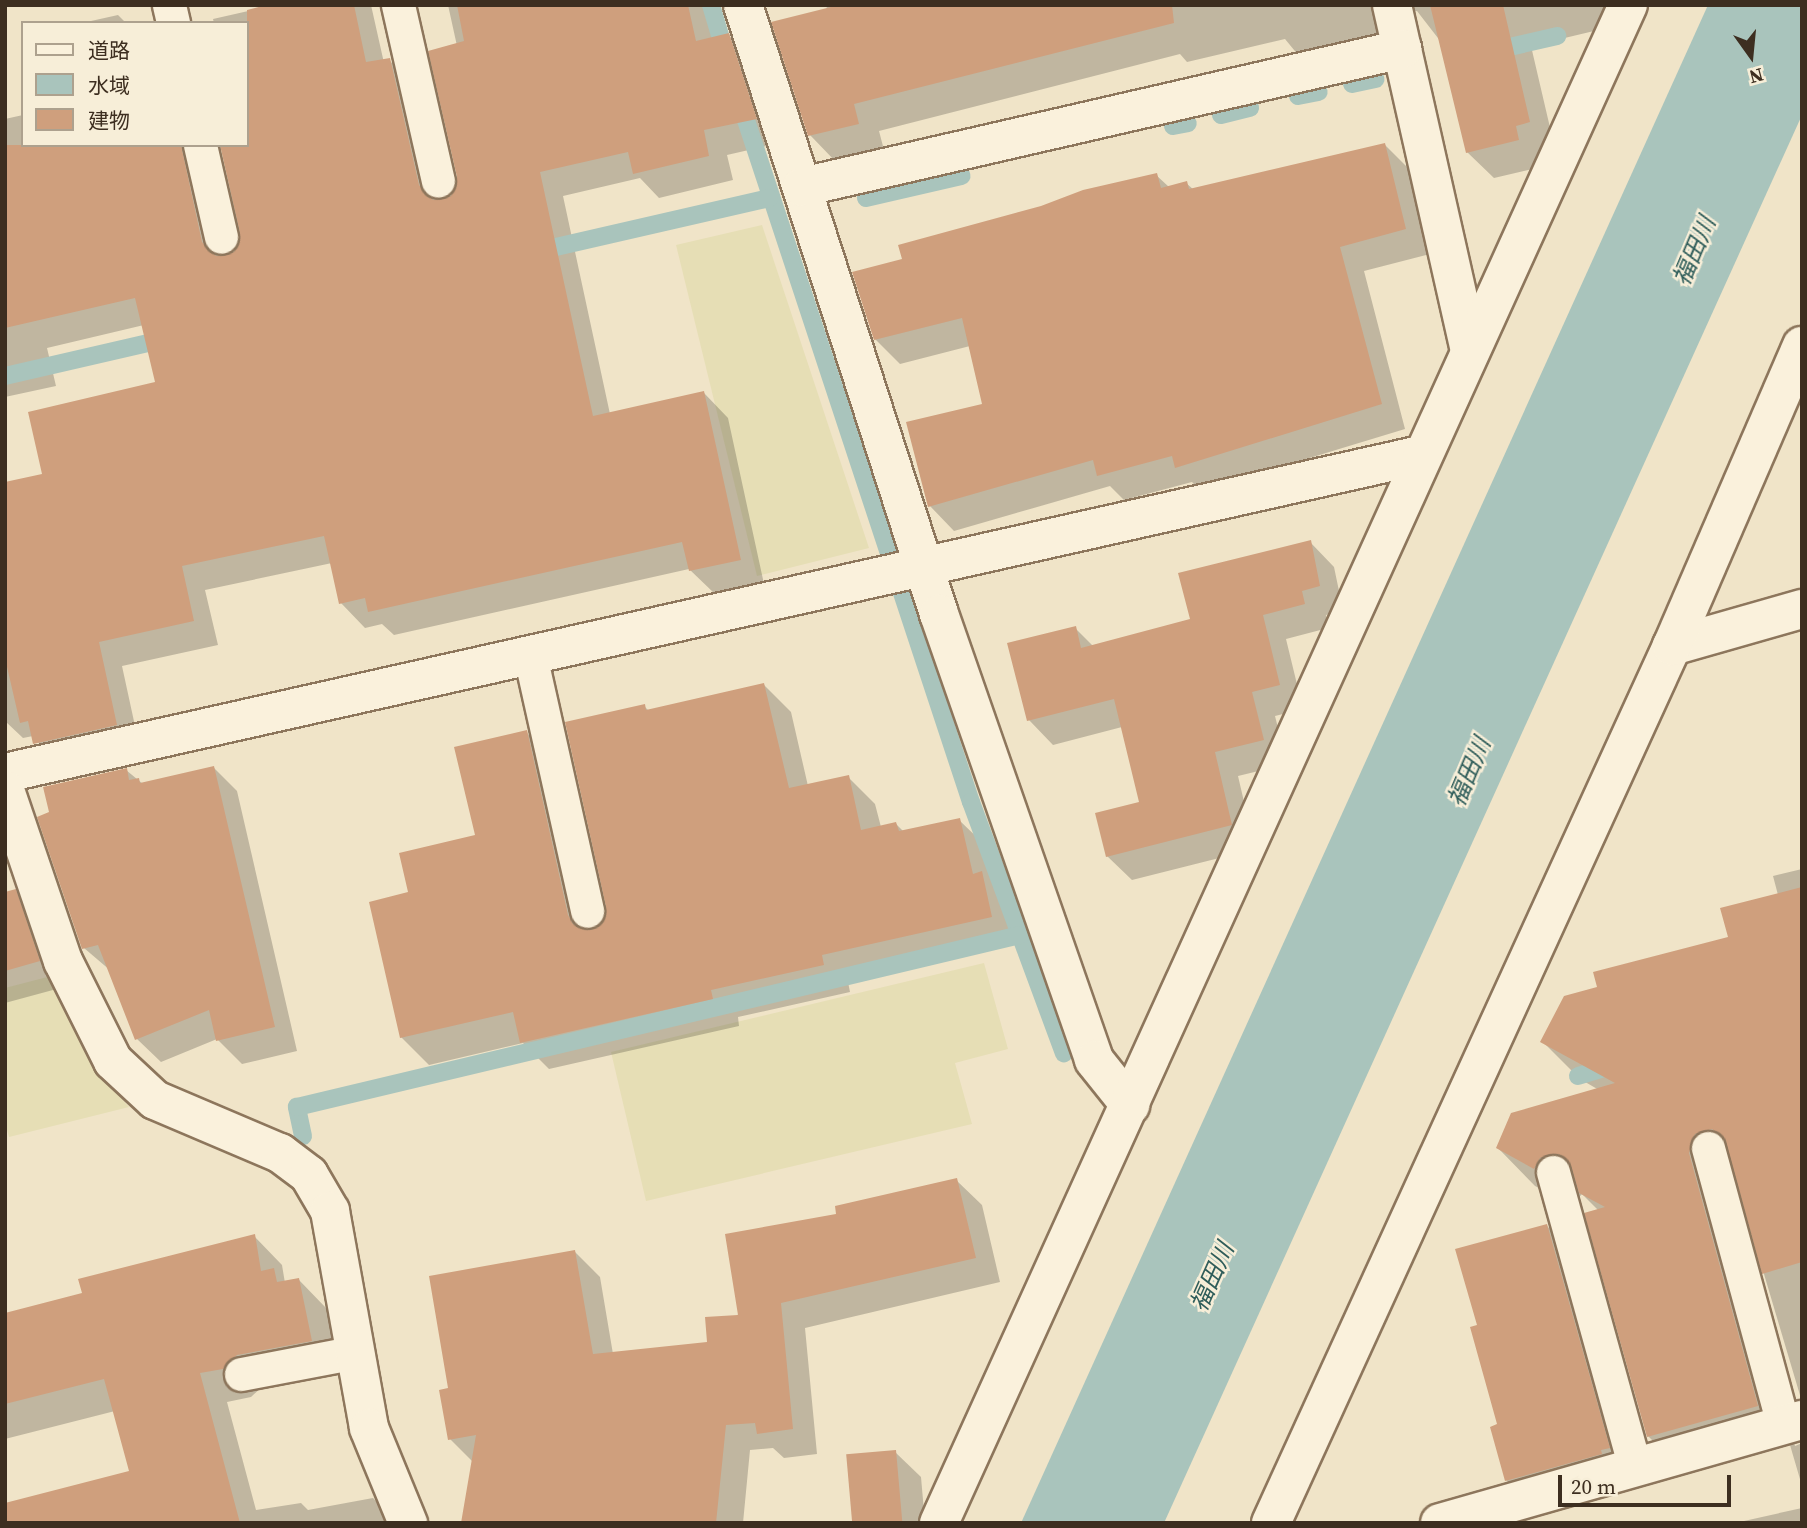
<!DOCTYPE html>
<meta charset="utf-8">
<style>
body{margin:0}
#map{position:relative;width:1807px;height:1528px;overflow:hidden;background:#f0e4c8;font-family:"Source Serif 4","Noto Sans JP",serif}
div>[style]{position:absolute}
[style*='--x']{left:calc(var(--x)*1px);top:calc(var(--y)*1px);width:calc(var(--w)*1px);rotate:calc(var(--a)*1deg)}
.farmland>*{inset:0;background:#e6deb5}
.water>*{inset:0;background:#a9c4bc}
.shadow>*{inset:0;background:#0003}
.stream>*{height:18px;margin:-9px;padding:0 9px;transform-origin:9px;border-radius:9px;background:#a9c4bc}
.building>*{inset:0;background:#cf9f7d;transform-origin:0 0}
.roads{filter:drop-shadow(2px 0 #8d765c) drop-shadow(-2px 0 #8d765c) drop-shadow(0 2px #8d765c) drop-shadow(0 -2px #8d765c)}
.service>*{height:33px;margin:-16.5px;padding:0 16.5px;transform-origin:16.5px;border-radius:16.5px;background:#faf1dc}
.minor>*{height:38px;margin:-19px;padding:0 19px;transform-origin:19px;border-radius:19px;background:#faf1dc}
span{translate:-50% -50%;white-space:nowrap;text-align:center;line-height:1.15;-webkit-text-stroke:5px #f7eed8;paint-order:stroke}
.water-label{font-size:24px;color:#2f5d5a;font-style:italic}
.frame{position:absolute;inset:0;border:7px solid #3d2e20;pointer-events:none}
.legend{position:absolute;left:21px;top:21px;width:228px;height:126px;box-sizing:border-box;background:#f7eed8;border:2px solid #ada18e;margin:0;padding:9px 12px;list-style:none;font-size:21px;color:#3d2e20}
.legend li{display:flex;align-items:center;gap:14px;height:35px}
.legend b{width:35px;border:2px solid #ada18e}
.north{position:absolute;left:1716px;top:21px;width:70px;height:70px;-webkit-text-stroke:5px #f7eed8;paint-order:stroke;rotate:165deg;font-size:19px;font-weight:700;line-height:28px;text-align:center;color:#3d2e20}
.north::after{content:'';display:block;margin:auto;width:24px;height:32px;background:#3d2e20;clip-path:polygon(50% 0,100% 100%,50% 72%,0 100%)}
.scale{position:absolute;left:1558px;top:1475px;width:173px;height:32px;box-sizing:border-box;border:4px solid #3d2e20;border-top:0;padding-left:9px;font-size:21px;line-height:24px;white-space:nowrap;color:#3d2e20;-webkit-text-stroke:5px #f7eed8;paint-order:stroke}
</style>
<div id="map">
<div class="farmland">
<i style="clip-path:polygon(762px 225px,869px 548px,757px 576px,676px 245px)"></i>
<i style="clip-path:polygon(984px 963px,1008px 1049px,955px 1063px,972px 1124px,646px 1201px,611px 1052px)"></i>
<i style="clip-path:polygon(55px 975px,96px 1070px,129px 1107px,9px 1137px,5px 1123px,5px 988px)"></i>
</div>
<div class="water">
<i style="clip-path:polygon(1708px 5px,1802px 5px,1802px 115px,1164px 1523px,1021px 1523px)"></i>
</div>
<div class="shadow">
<i style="clip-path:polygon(evenodd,274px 5px,371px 5px,384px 63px,390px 61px,414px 86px,440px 200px,452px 197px,459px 178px,457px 46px,448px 5px,706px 5px,713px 38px,728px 35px,753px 59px,780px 143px,727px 155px,733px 180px,659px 198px,640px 178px,563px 196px,610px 414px,704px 393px,728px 418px,764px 584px,715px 594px,689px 569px,394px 635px,382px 624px,365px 628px,341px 603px,332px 563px,205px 590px,218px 645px,122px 666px,140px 749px,59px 768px,33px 736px,23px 738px,5px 721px,5px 484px,44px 475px,157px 384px,144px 325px,47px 348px,56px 386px,5px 397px,5px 119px,23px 115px,23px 145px,247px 145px,247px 23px,214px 23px,213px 19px,274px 5px,222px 150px,241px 244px,235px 253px,223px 256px,205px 174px,210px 156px,222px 150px)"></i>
<i style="clip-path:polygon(827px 5px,1624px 5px,1615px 26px,1531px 46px,1555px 149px,1545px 166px,1494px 178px,1467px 152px,1441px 42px,1417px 11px,1404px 14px,1397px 25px,1313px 73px,1285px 39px,1187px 62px,1180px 54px,879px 131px,884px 150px,836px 162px,810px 135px)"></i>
<i style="clip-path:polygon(118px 15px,126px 23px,82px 23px)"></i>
<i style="clip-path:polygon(1384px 144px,1409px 169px,1430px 254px,1364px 271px,1405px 429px,1201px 491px,1192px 482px,1124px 500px,1110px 486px,954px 531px,930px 506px,984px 405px,970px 346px,900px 364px,875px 339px,904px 260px,1156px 175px,1169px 187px,1186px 183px,1194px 190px)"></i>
<i style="clip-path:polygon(1310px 542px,1334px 567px,1343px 610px,1326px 615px,1328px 628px,1286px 639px,1303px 709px,1275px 716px,1287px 764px,1238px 776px,1255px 849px,1132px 880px,1107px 856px,1141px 803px,1122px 727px,1053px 745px,1029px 720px,1075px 628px,1094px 647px,1192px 621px)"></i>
<i style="clip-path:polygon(764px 685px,791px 712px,808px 786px,848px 777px,875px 804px,881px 827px,896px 824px,904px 832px,959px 820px,987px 847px,996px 888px,1009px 901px,1018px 944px,848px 982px,850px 992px,738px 1017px,739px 1026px,549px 1069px,523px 1043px,429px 1065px,401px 1037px,410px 894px,477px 836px,526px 732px,554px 760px,592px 929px,602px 926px,608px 907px,644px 706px,649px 711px)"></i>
<i style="clip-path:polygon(214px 768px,237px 791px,297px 1051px,242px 1064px,217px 1039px,161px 1062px,137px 1039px,111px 971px,84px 948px,126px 770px,143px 784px)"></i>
<i style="clip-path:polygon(1802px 869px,1802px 1402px,1734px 1173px,1727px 1180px,1726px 1192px,1795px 1446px,1802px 1443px,1802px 1486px,1790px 1445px,1686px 1474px,1648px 1436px,1599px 1211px,1582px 1194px,1572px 1205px,1535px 1186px,1498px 1148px,1599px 1090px,1580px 1079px,1543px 1042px,1599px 989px,1730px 939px,1778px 895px,1773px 876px)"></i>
<i style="clip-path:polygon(15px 891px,41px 917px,64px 987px,5px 1003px,5px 894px)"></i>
<i style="clip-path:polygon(956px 1180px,982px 1205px,1000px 1282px,805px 1328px,817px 1454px,784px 1458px,773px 1448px,750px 1450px,743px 1523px,463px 1523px,473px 1462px,450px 1439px,450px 1390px,575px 1252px,600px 1277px,613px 1354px,709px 1343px,838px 1216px)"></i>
<i style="clip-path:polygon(1547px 1226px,1572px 1251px,1634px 1473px,1532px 1506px,1506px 1480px,1500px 1425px)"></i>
<i style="clip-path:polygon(254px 1236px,282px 1265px,285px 1283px,299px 1280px,327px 1309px,339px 1369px,266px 1383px,251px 1397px,227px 1402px,256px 1510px,301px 1503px,308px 1510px,373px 1498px,397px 1523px,5px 1523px,131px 1473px,115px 1411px,5px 1439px,5px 1315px,84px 1295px)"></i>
<i style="clip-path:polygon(895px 1452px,921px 1477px,925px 1523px,869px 1523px)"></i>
<i style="clip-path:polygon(1802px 1508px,1802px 1523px,1735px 1523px)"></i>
</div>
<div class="stream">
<i style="--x:711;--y:5;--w:56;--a:73.5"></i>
<i style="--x:1492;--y:51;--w:67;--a:-13"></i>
<i style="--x:1352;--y:84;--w:24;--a:-12"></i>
<i style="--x:1298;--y:96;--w:21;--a:-11"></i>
<i style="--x:739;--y:99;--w:740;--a:71.74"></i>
<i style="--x:971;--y:802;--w:268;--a:69.7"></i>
<i style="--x:1221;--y:115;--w:30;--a:-14"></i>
<i style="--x:1173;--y:126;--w:15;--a:-11"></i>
<i style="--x:866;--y:198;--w:98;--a:-13"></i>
<i style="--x:534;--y:252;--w:241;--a:-12.9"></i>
<i style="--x:5;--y:376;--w:168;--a:-13"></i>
<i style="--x:1578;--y:1076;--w:39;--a:-17"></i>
<i style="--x:303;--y:1136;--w:30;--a:-102"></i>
<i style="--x:297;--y:1107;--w:743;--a:-13.38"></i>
</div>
<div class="building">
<i style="clip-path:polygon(266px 5px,354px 5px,366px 62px,390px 58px,419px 185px,433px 200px,451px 196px,457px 177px,428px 51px,464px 41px,457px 5px,688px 5px,696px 41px,729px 33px,757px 119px,704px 130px,709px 156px,633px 174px,628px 152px,540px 172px,593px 416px,704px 391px,741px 560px,689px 571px,682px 542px,368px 612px,365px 598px,339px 604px,324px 536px,182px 566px,194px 621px,99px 642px,117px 725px,33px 744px,28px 721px,20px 723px,5px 658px,5px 482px,42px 474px,28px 412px,155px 382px,135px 298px,5px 328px,5px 145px,181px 145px,202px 242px,216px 256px,234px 252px,240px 233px,220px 145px,247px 145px,247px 10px)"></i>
<i style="clip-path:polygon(839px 5px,1172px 5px,1174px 23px,854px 104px,859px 124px,808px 136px,771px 22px)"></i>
<i style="clip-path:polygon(1430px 5px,1503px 5px,1530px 122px,1516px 126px,1519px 140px,1466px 153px)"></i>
<i style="clip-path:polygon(1385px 143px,1406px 229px,1340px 247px,1382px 404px,1175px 468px,1172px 456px,1097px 476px,1093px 460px,928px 507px,906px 422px,982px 404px,962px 318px,874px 340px,852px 272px,902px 259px,898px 245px,1041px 206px,1083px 190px,1157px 173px,1161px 188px,1187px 181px,1189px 189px)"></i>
<i style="clip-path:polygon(1311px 540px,1320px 586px,1302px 591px,1305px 604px,1263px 615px,1280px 685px,1252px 692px,1264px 740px,1215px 752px,1232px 825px,1106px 857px,1095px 813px,1139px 802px,1114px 699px,1027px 721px,1007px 643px,1076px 626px,1081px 648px,1190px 619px,1178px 573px)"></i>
<i style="clip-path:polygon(764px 683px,789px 788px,849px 775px,861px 830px,896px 822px,899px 831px,960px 818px,973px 874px,982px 871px,992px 917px,822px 955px,824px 965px,711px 990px,713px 999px,520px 1043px,513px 1012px,400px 1038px,369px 902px,408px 892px,399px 853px,475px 835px,454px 747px,527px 730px,568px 915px,573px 924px,591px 930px,600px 925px,606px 907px,565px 722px,645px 704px,646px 710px)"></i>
<i style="clip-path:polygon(214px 766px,275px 1027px,216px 1041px,209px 1010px,135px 1040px,98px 945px,82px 949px,37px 817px,49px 812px,43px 787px,127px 768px,129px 780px,139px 778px,140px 783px)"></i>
<i style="clip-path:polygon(1802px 887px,1802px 1262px,1762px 1274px,1726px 1142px,1712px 1129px,1695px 1134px,1689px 1153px,1758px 1406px,1647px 1437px,1584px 1213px,1605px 1207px,1579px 1193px,1571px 1166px,1558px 1154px,1540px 1158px,1534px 1169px,1496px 1148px,1511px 1113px,1615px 1083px,1540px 1042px,1564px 996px,1597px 987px,1593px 972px,1728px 937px,1720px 908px)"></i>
<i style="clip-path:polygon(16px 889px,40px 961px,5px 971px,5px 892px)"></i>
<i style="clip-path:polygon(957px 1178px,976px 1258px,781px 1303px,793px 1429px,757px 1434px,755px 1423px,726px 1425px,716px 1523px,461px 1523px,476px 1435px,448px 1440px,439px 1390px,448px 1388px,429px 1276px,575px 1250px,593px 1354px,707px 1342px,705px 1317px,738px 1315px,725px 1234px,836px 1214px,835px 1206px)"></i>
<i style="clip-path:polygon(1547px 1224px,1610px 1448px,1601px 1450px,1602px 1454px,1505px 1481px,1490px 1427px,1497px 1424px,1470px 1327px,1477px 1325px,1455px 1249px)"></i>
<i style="clip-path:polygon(255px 1234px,261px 1271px,274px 1268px,277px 1282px,299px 1278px,312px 1341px,237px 1355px,223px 1369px,200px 1373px,240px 1523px,5px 1523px,5px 1503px,129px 1471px,104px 1379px,5px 1404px,5px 1313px,82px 1293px,78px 1279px)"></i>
<i style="left:896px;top:1450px;width:73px;height:50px;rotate:85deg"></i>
</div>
<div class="roads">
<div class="service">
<i style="--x:169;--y:5;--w:18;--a:77"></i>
<i style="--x:398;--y:5;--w:180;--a:77.2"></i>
<i style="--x:200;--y:145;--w:94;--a:77.1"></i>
<i style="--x:530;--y:655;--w:262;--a:77.4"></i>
<i style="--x:1708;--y:1148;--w:287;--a:74.8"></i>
<i style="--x:1553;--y:1172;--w:306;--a:74.5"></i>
<i style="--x:241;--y:1374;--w:117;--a:-10.8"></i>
</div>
<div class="minor">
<i style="--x:743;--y:5;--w:640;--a:72.16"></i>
<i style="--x:939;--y:614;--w:472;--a:70.8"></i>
<i style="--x:1094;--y:1060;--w:58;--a:51.3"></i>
<i style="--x:1392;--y:5;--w:351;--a:77.3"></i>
<i style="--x:802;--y:187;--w:616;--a:-12.95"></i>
<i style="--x:1672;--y:646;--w:135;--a:-15.9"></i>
<i style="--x:5;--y:773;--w:1451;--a:-12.66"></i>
<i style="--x:5;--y:790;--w:181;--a:71.3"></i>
<i style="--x:63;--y:961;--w:112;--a:63.4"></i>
<i style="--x:113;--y:1061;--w:57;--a:42.9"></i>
<i style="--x:155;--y:1100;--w:136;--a:23"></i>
<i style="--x:280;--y:1153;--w:36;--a:37"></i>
<i style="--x:309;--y:1175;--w:42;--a:59.7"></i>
<i style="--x:330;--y:1211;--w:220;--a:79.8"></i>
<i style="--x:369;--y:1428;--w:103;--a:67.7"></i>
<i style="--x:939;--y:1523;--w:1667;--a:-65.59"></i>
<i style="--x:1271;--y:1523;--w:964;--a:-65.43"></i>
<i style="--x:1672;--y:646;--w:327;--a:-66.6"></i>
<i style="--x:1440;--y:1523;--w:376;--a:-15.9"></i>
</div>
</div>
<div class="water-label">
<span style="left:1694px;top:251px;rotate:-67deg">福田川</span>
<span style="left:1469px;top:772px;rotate:-67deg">福田川</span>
<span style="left:1212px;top:1277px;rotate:-66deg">福田川</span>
</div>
<div class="frame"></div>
<ul class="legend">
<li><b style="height:9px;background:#faf1dc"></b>道路</li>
<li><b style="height:19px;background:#a9c4bc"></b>水域</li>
<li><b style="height:19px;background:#cf9f7d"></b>建物</li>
</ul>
<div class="north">N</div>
<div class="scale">20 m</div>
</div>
